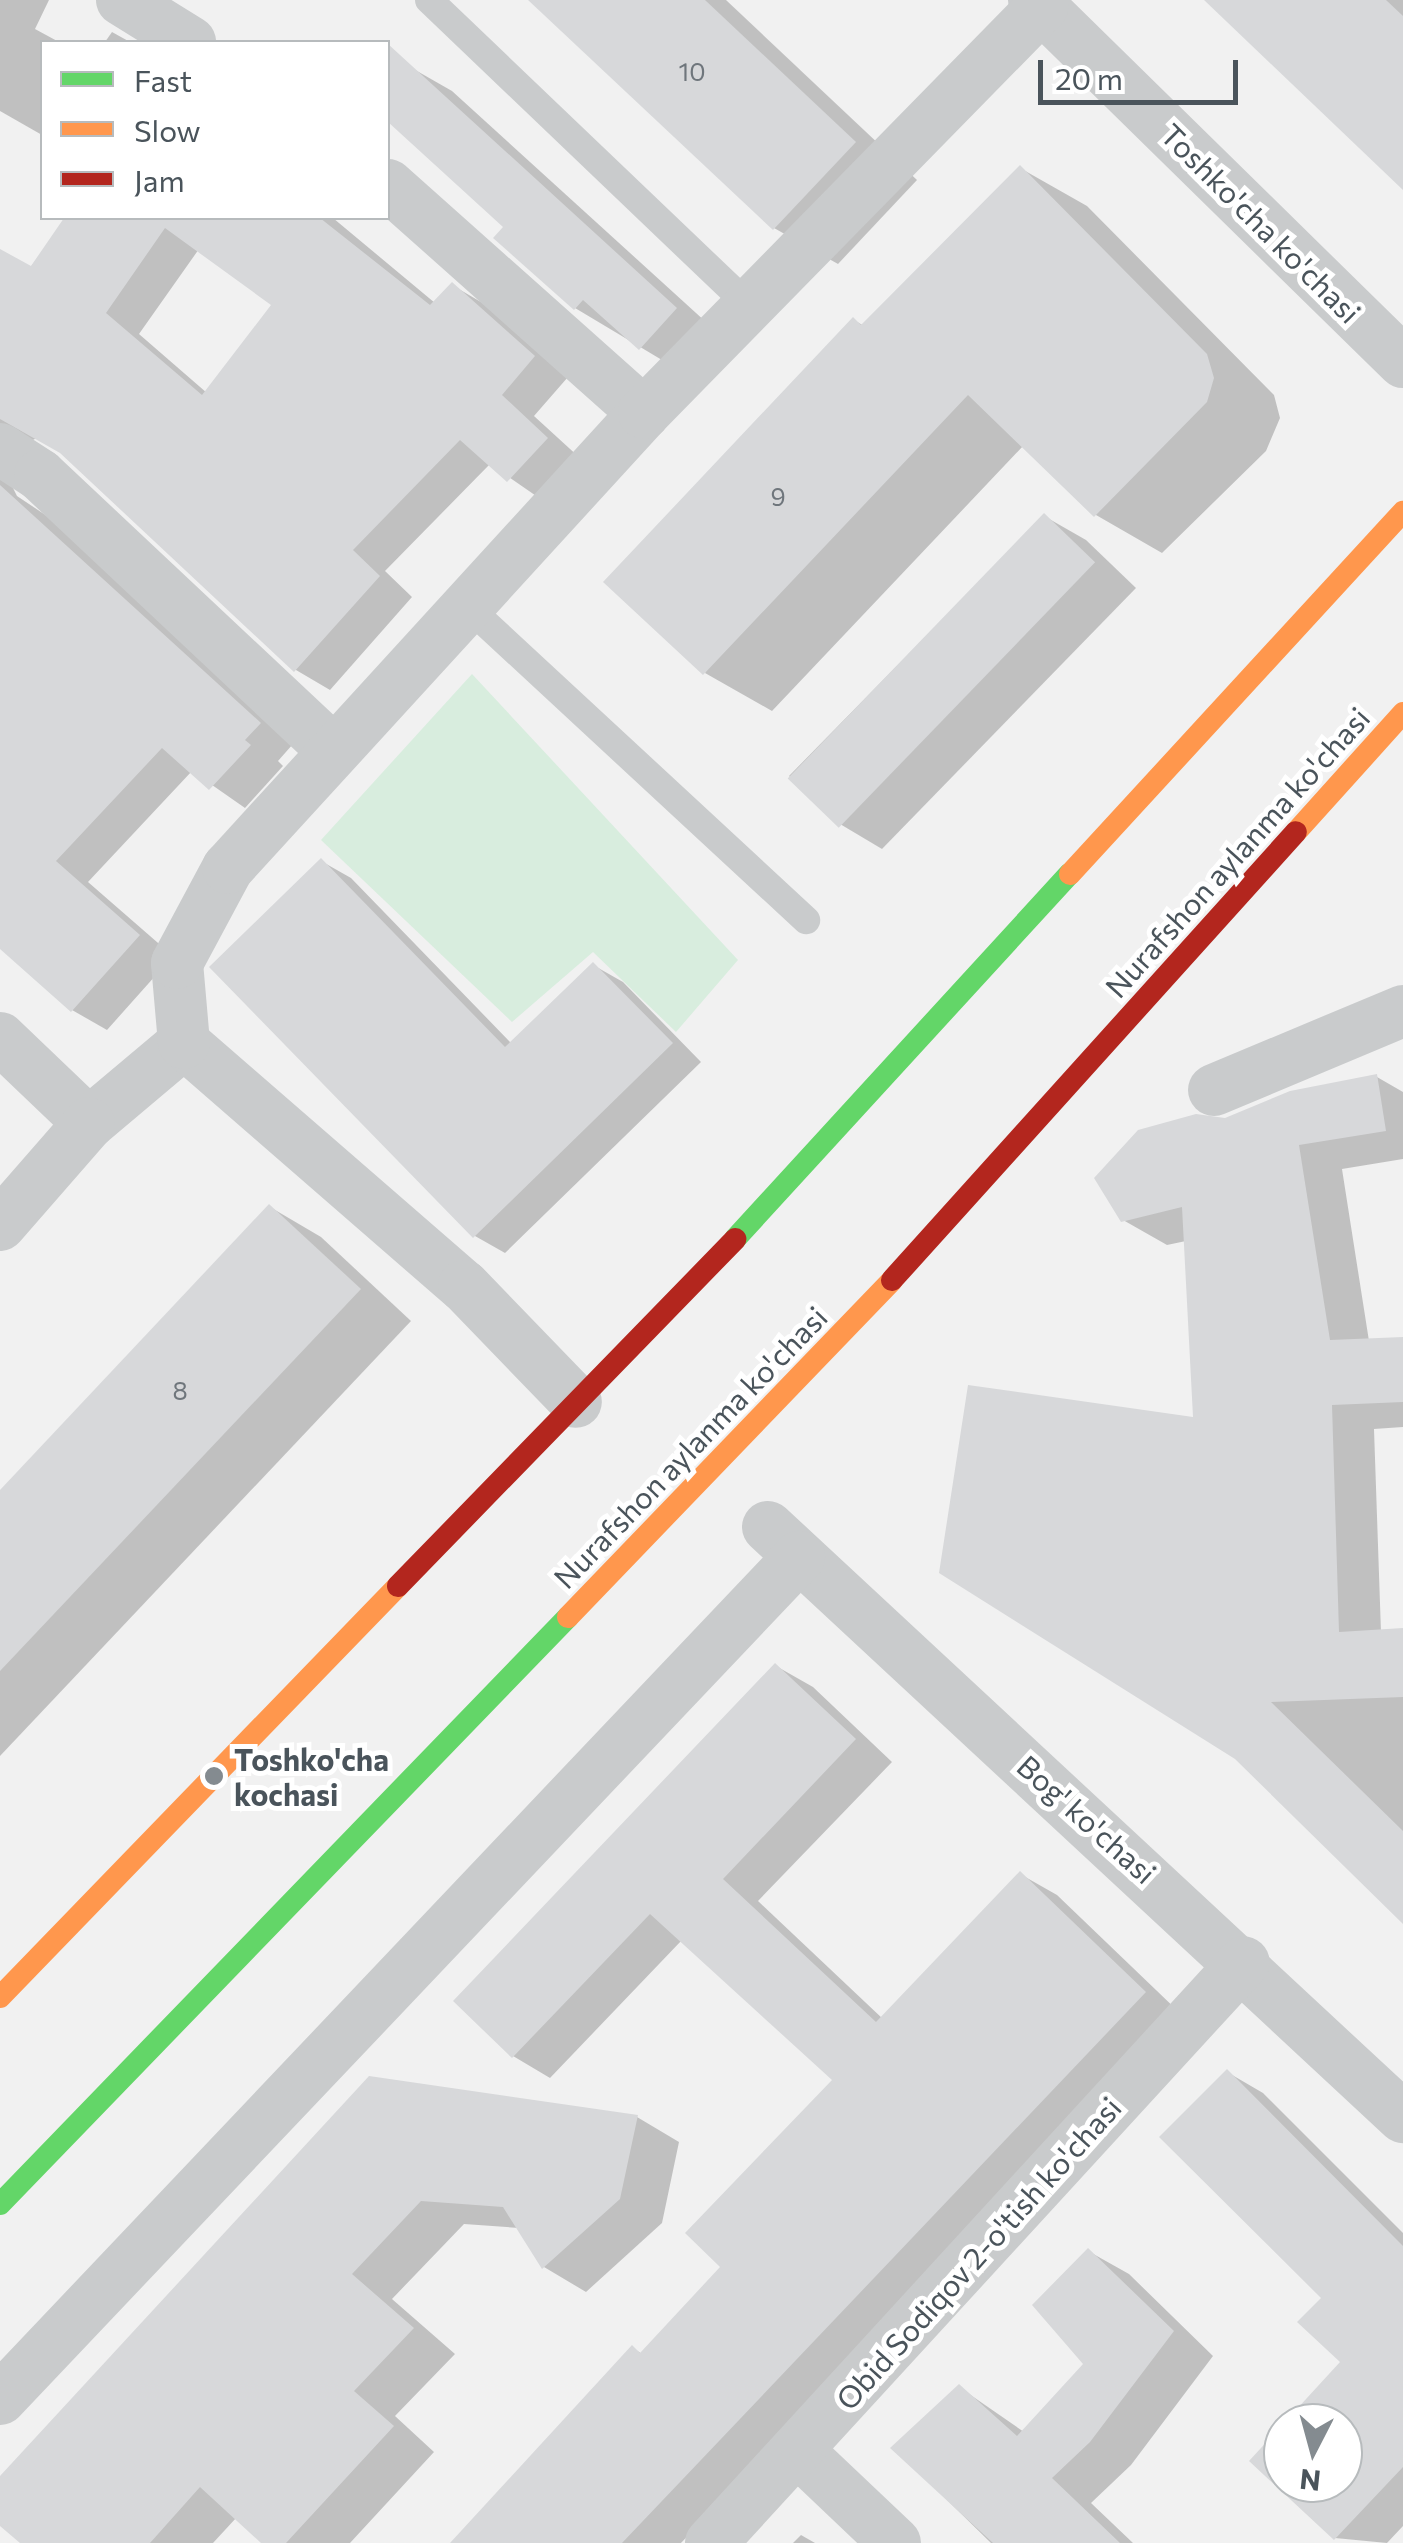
<!DOCTYPE html>
<style>
body{margin:0}
#map{position:relative;width:1403px;height:2543px;overflow:hidden;background:#f1f1f1;font-family:Commissioner,sans-serif}
div>[style]{position:absolute}
[style*='--x']{left:calc(var(--x)*1px);top:calc(var(--y)*1px);width:calc(var(--w)*1px);rotate:calc(var(--a)*1deg)}
.green>*{inset:0;background:#d8edde}
.shadow>*{inset:0;background:#0003}
.building>*{inset:0;background:#d7d8da;transform-origin:0 0}
.lane>*{height:28px;margin:-14px;padding:0 14px;transform-origin:14px;border-radius:14px;background:#c9cbcc}
.street>*{height:52px;margin:-26px;padding:0 26px;transform-origin:26px;border-radius:26px;background:#c9cbcc}
.fast>*{height:22px;margin:-11px;padding:0 11px;transform-origin:11px;border-radius:11px;background:#63d668}
.slow>*{height:22px;margin:-11px;padding:0 11px;transform-origin:11px;border-radius:11px;background:#ff974d}
.jam>*{height:22px;margin:-11px;padding:0 11px;transform-origin:11px;border-radius:11px;background:#b3261e}
.dots>*{width:28px;height:28px;translate:-50% -50%;box-sizing:border-box;border:5px solid #fff;border-radius:50%}
span{translate:-50% -50%;white-space:nowrap;text-align:center;line-height:1.15;-webkit-text-stroke:10px #fff;paint-order:stroke}
.number-label{font-size:25px;color:#6f767c}
.number-label span{-webkit-text-stroke-width:0}
.street-label{font-size:30px;color:#4a545b}
.poi-label{font-size:30px;color:#4a545b;font-weight:700}
.left{translate:0 -50%;text-align:left}
.legend{position:absolute;left:40px;top:40px;width:350px;height:180px;box-sizing:border-box;background:#fff;border:2px solid #b7bbbd;margin:0;padding:12px 18px;list-style:none;font-size:30px;color:#4a545b}
.legend li{display:flex;align-items:center;gap:20px;height:50px}
.legend b{width:50px;border:2px solid #b7bbbd}
.north{position:absolute;left:1263px;top:2403px;width:100px;height:100px;box-sizing:border-box;background:#fff;border:2px solid #b7bbbd;border-radius:50%;rotate:186deg;font-size:28px;font-weight:700;line-height:40px;text-align:center;color:#4a545b}
.north::after{content:'';display:block;margin:auto;width:35px;height:45px;background:#848b90;clip-path:polygon(50% 0,100% 100%,50% 72%,0 100%)}
.scale{position:absolute;left:1038px;top:60px;width:200px;height:45px;box-sizing:border-box;border:5px solid #4a545b;border-top:0;padding-left:12px;font-size:30px;line-height:35px;white-space:nowrap;color:#4a545b;-webkit-text-stroke:8px #fff;paint-order:stroke}
</style>
<div id="map">
<div class="green">
<i style="clip-path:polygon(472px 674px,738px 960px,676px 1032px,593px 952px,512px 1022px,321px 840px)"></i>
</div>
<div class="shadow">
<i style="clip-path:polygon(0 0,49px 0,35px 29px,59px 42px,42px 42px,42px 135px,0 111px)"></i>
<i style="clip-path:polygon(532px 0,726px 0,917px 180px,838px 264px,774px 228px)"></i>
<i style="clip-path:polygon(1208px 0,1403px 0,1403px 186px)"></i>
<i style="clip-path:polygon(112px 32px,130px 42px,105px 42px)"></i>
<i style="clip-path:polygon(410px 67px,452px 91px,718px 333px,682px 372px,575px 308px,507px 227px,388px 119px,388px 91px)"></i>
<i style="clip-path:polygon(1020px 168px,1087px 206px,1274px 395px,1280px 418px,1266px 451px,1162px 553px,1096px 515px,1024px 445px,772px 711px,705px 673px,854px 320px,864px 326px)"></i>
<i style="clip-path:polygon(evenodd,67px 218px,333px 218px,435px 303px,452px 285px,486px 305px,568px 377px,534px 416px,581px 459px,542px 500px,490px 464px,385px 571px,412px 597px,330px 690px,296px 670px,59px 449px,39px 437px,10px 451px,4px 470px,17px 496px,56px 522px,293px 744px,278px 761px,283px 766px,245px 808px,192px 771px,88px 882px,173px 956px,107px 1030px,72px 1010px,0 946px,0 251px,30px 268px,67px 218px,199px 249px,275px 304px,207px 393px,139px 334px,199px 249px)"></i>
<i style="clip-path:polygon(1044px 516px,1086px 540px,1136px 588px,882px 849px,840px 824px,789px 776px)"></i>
<i style="clip-path:polygon(321px 861px,351px 878px,512px 1044px,593px 965px,623px 982px,701px 1062px,505px 1253px,475px 1236px)"></i>
<i style="clip-path:polygon(1377px 1077px,1403px 1092px,1403px 1159px,1342px 1169px,1369px 1341px,1403px 1339px,1403px 1427px,1374px 1429px,1381px 1632px,1403px 1630px,1403px 1921px,1236px 1757px,1196px 1420px,1186px 1241px,1167px 1245px,1123px 1220px,1225px 1120px)"></i>
<i style="clip-path:polygon(270px 1207px,321px 1237px,411px 1321px,0 1756px,0 1494px)"></i>
<i style="clip-path:polygon(776px 1666px,813px 1687px,892px 1762px,758px 1901px,883px 2019px,1020px 1874px,1057px 1895px,1181px 2014px,681px 2543px,457px 2543px,633px 2348px,642px 2354px,724px 2267px,835px 2079px,682px 1940px,550px 2078px,513px 2056px)"></i>
<i style="clip-path:polygon(1227px 2072px,1263px 2093px,1403px 2233px,1403px 2526px,1387px 2543px,1335px 2538px,1252px 2461px,1283px 2428px,1283px 2483px,1343px 2483px,1343px 2423px,1287px 2423px,1343px 2361px,1325px 2298px)"></i>
<i style="clip-path:polygon(370px 2078px,637px 2117px,679px 2142px,662px 2223px,586px 2292px,544px 2267px,519px 2228px,464px 2224px,392px 2299px,455px 2354px,395px 2416px,434px 2452px,350px 2543px,265px 2543px,237px 2517px,213px 2543px,23px 2543px,0 2522px,0 2481px)"></i>
<i style="clip-path:polygon(1088px 2251px,1129px 2274px,1213px 2356px,1131px 2465px,1091px 2503px,1133px 2543px,991px 2543px,894px 2448px,959px 2387px,1024px 2432px,1086px 2364px)"></i>
<i style="clip-path:polygon(801px 2535px,815px 2543px,793px 2543px)"></i>
</div>
<div class="building">
<i style="clip-path:polygon(528px 0,705px 0,856px 142px,773px 230px)"></i>
<i style="clip-path:polygon(1204px 0,1386px 0,1403px 16px,1403px 190px)"></i>
<i style="clip-path:polygon(388px 44px,677px 308px,639px 350px,583px 300px,574px 310px,493px 238px,503px 227px,388px 122px)"></i>
<i style="clip-path:polygon(1020px 165px,1207px 354px,1214px 378px,1207px 402px,1094px 517px,968px 395px,703px 675px,603px 582px,853px 317px,861px 325px)"></i>
<i style="clip-path:polygon(evenodd,64px 218px,320px 218px,430px 305px,452px 282px,535px 356px,502px 395px,548px 438px,507px 482px,460px 440px,353px 550px,380px 576px,294px 672px,60px 453px,0 419px,0 249px,31px 266px,64px 218px,165px 228px,271px 305px,202px 395px,106px 313px,165px 228px)"></i>
<i style="clip-path:polygon(0 485px,261px 723px,245px 740px,251px 745px,209px 790px,162px 748px,56px 861px,140px 935px,71px 1012px,0 949px)"></i>
<i style="left:1044px;top:513px;width:71px;height:369px;rotate:44deg"></i>
<i style="clip-path:polygon(321px 858px,505px 1047px,593px 962px,673px 1043px,473px 1238px,209px 967px)"></i>
<i style="clip-path:polygon(1377px 1074px,1386px 1131px,1299px 1145px,1330px 1340px,1403px 1337px,1403px 1402px,1332px 1405px,1339px 1632px,1403px 1628px,1403px 1697px,1271px 1702px,1403px 1831px,1403px 1924px,1235px 1759px,939px 1573px,968px 1385px,1193px 1417px,1182px 1207px,1121px 1222px,1094px 1178px,1138px 1130px,1196px 1114px,1225px 1118px,1290px 1091px)"></i>
<i style="clip-path:polygon(269px 1204px,361px 1289px,0 1671px,0 1490px)"></i>
<i style="clip-path:polygon(775px 1663px,856px 1739px,723px 1879px,876px 2022px,1020px 1871px,1146px 1992px,622px 2543px,450px 2543px,632px 2345px,640px 2353px,720px 2267px,685px 2233px,832px 2080px,650px 1914px,512px 2058px,453px 2001px)"></i>
<i style="clip-path:polygon(1227px 2069px,1403px 2246px,1403px 2467px,1334px 2540px,1249px 2461px,1283px 2424px,1283px 2483px,1343px 2483px,1343px 2423px,1284px 2423px,1340px 2362px,1297px 2322px,1321px 2298px,1159px 2137px)"></i>
<i style="clip-path:polygon(369px 2076px,638px 2115px,620px 2199px,542px 2269px,503px 2207px,421px 2201px,352px 2274px,414px 2328px,354px 2391px,394px 2426px,286px 2543px,261px 2543px,200px 2487px,150px 2543px,20px 2543px,0 2526px,0 2476px)"></i>
<i style="clip-path:polygon(1088px 2248px,1174px 2331px,1090px 2442px,1052px 2478px,1120px 2543px,993px 2543px,890px 2448px,959px 2384px,1017px 2436px,1083px 2364px,1032px 2305px)"></i>
</div>
<div class="lane">
<i style="--x:429;--y:0;--w:440;--a:43.7"></i>
<i style="--x:468;--y:607;--w:461;--a:42.8"></i>
</div>
<div class="street">
<i style="--x:122;--y:0;--w:80;--a:31.7"></i>
<i style="--x:1034;--y:0;--w:517;--a:44.45"></i>
<i style="--x:388;--y:185;--w:343;--a:41.7"></i>
<i style="--x:0;--y:449;--w:48;--a:33"></i>
<i style="--x:40;--y:475;--w:400;--a:43.2"></i>
<i style="--x:0;--y:1038;--w:123;--a:43.7"></i>
<i style="--x:89;--y:1123;--w:124;--a:-40.1"></i>
<i style="--x:184;--y:1043;--w:371;--a:41"></i>
<i style="--x:464;--y:1286;--w:161;--a:46"></i>
<i style="--x:184;--y:1043;--w:80;--a:-95"></i>
<i style="--x:177;--y:963;--w:108;--a:-61.8"></i>
<i style="--x:228;--y:868;--w:617;--a:-47.56"></i>
<i style="--x:644;--y:413;--w:569;--a:-45.57"></i>
<i style="--x:1214;--y:1090;--w:205;--a:-22.7"></i>
<i style="--x:0;--y:1225;--w:135;--a:-48.9"></i>
<i style="--x:768;--y:1527;--w:867;--a:42.9"></i>
<i style="--x:0;--y:2399;--w:1161;--a:-46.5"></i>
<i style="--x:797;--y:2450;--w:135;--a:43.5"></i>
<i style="--x:711;--y:2543;--w:788;--a:-47.47"></i>
</div>
<div class="fast">
<i style="--x:735;--y:1239;--w:495;--a:-47.5"></i>
<i style="--x:0;--y:2204;--w:817;--a:-45.94"></i>
</div>
<div class="slow">
<i style="--x:1296;--y:832;--w:160;--a:-48"></i>
<i style="--x:1070;--y:874;--w:492;--a:-47.4"></i>
<i style="--x:568;--y:1617;--w:467;--a:-46.1"></i>
<i style="--x:0;--y:1997;--w:572;--a:-45.92"></i>
</div>
<div class="jam">
<i style="--x:892;--y:1280;--w:603;--a:-47.96"></i>
<i style="--x:398;--y:1586;--w:484;--a:-45.8"></i>
</div>
<div class="dots">
<i style="left:214px;top:1776px;background:#848b90"></i>
</div>
<div class="number-label">
<span style="left:692px;top:71px">10</span>
<span style="left:778px;top:496px">9</span>
<span style="left:180px;top:1390px">8</span>
</div>
<div class="street-label">
<span style="left:1261px;top:223px;rotate:45deg">Toshko'cha ko'chasi</span>
<span style="left:1237px;top:852px;rotate:-48deg">Nurafshon aylanma ko'chasi</span>
<span style="left:690px;top:1447px;rotate:-46deg">Nurafshon aylanma ko'chasi</span>
<span style="left:1087px;top:1819px;rotate:42deg">Bog' ko'chasi</span>
<span style="left:978px;top:2253px;rotate:-48deg">Obid Sodiqov 2-o'tish ko'chasi</span>
</div>
<div class="poi-label">
<span class="left" style="left:234px;top:1776px">Toshko'cha<br>kochasi</span>
</div>
<ul class="legend">
<li><b style="height:12px;background:#63d668"></b>Fast</li>
<li><b style="height:12px;background:#ff974d"></b>Slow</li>
<li><b style="height:12px;background:#b3261e"></b>Jam</li>
</ul>
<div class="north">N</div>
<div class="scale">20 m</div>
</div>
